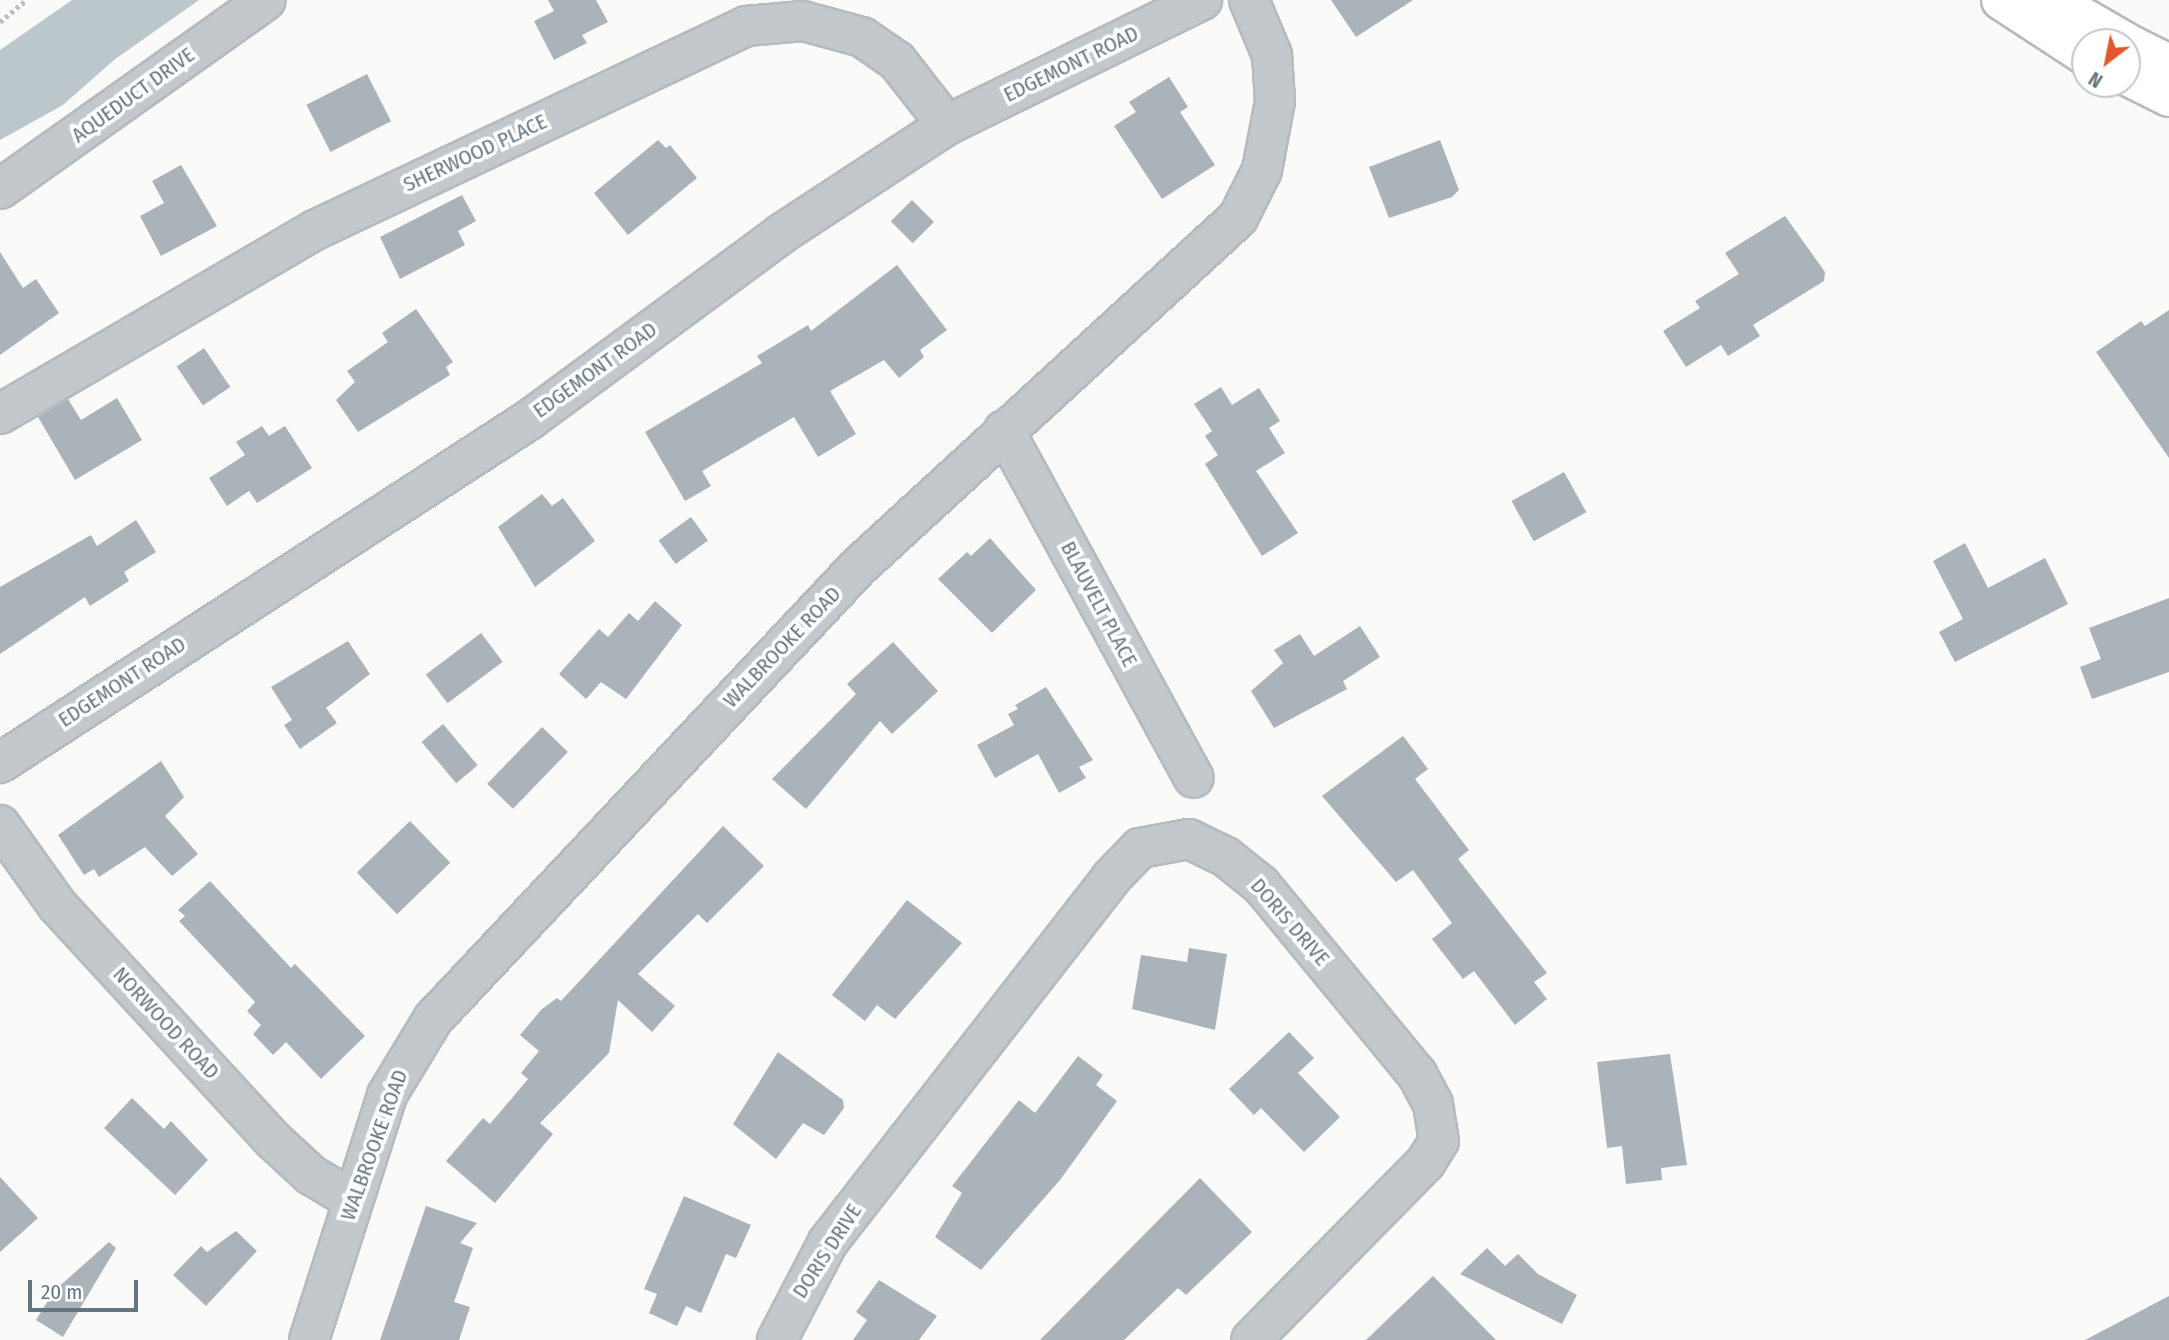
<!DOCTYPE html>
<style>
body{margin:0}
#map{position:relative;width:2169px;height:1340px;overflow:hidden;background:#fafaf8;font-family:"Fira Sans Condensed",sans-serif}
div>[style]{position:absolute}
[style*='--x']{left:calc(var(--x)*1px);top:calc(var(--y)*1px);width:calc(var(--w)*1px);rotate:calc(var(--a)*1deg)}
.water>*{inset:0;background:#bbc7cb}
.building>*{inset:0;background:#aab3b9;transform-origin:0 0}
.path>*{height:4.5px;margin-top:-2.25px;transform-origin:0;background:repeating-linear-gradient(90deg,#bbbfc2 0 3.5px,transparent 0 7px)}
.roads{filter:drop-shadow(2px 0 #b5babe) drop-shadow(-2px 0 #b5babe) drop-shadow(0 2px #b5babe) drop-shadow(0 -2px #b5babe)}
.minor>*{height:38px;margin:-19px;padding:0 19px;transform-origin:19px;border-radius:19px;background:#c3c8cc}
.major>*{height:38px;margin:-19px;padding:0 19px;transform-origin:19px;border-radius:19px;background:#fff}
span{translate:-50% -50%;white-space:nowrap;text-align:center;line-height:1.15;-webkit-text-stroke:7px #fff;paint-order:stroke}
.street-label{font-size:21px;color:#657683}
.north{position:absolute;left:2071px;top:28px;width:70px;height:70px;box-sizing:border-box;background:#fff;border:2px solid #c1c8cd;border-radius:50%;rotate:212deg;font-size:19px;font-weight:700;line-height:28px;text-align:center;color:#657683}
.north::after{content:'';display:block;margin:auto;width:24px;height:32px;background:#e4572e;clip-path:polygon(50% 0,100% 100%,50% 72%,0 100%)}
.scale{position:absolute;left:28px;top:1280px;width:110px;height:32px;box-sizing:border-box;border:4px solid #657683;border-top:0;padding-left:9px;font-size:21px;line-height:24px;white-space:nowrap;color:#657683;-webkit-text-stroke:5px #fff;paint-order:stroke}
</style>
<div id="map">
<div class="water">
<i style="clip-path:polygon(72px 0,199px 0,114px 60px,63px 105px,0 140px,0 50px)"></i>
</div>
<div class="building">
<i style="clip-path:polygon(548px 0,596px 0,608px 22px,582px 35px,587px 43px,554px 60px,534px 21px,554px 11px)"></i>
<i style="clip-path:polygon(1331px 0,1413px 0,1356px 37px)"></i>
<i style="left:367px;top:74px;width:53px;height:68px;rotate:63deg"></i>
<i style="clip-path:polygon(1169px 77px,1188px 107px,1180px 112px,1215px 165px,1162px 199px,1114px 126px,1136px 112px,1129px 102px)"></i>
<i style="clip-path:polygon(658px 140px,666px 148px,670px 145px,697px 178px,628px 235px,594px 193px)"></i>
<i style="clip-path:polygon(1440px 140px,1459px 190px,1452px 197px,1389px 218px,1369px 167px)"></i>
<i style="clip-path:polygon(181px 165px,217px 226px,161px 256px,140px 216px,164px 203px,152px 181px)"></i>
<i style="clip-path:polygon(462px 195px,476px 221px,458px 231px,465px 245px,400px 279px,380px 237px)"></i>
<i style="left:912px;top:200px;width:31px;height:30px;rotate:45deg"></i>
<i style="clip-path:polygon(1785px 216px,1825px 272px,1824px 281px,1753px 325px,1760px 336px,1728px 356px,1721px 345px,1686px 367px,1663px 331px,1700px 308px,1695px 301px,1739px 274px,1725px 253px)"></i>
<i style="clip-path:polygon(0 252px,23px 288px,36px 279px,59px 313px,0 355px)"></i>
<i style="clip-path:polygon(897px 265px,947px 330px,920px 350px,924px 357px,899px 378px,884px 360px,830px 391px,856px 434px,818px 457px,794px 417px,702px 471px,711px 486px,685px 501px,645px 432px,762px 363px,757px 356px,808px 325px,811px 331px)"></i>
<i style="clip-path:polygon(416px 309px,453px 362px,446px 367px,450px 375px,358px 432px,336px 400px,355px 382px,347px 371px,388px 342px,382px 333px)"></i>
<i style="clip-path:polygon(2169px 310px,2169px 458px,2096px 352px,2141px 321px,2145px 326px)"></i>
<i style="left:204px;top:348px;width:47px;height:33px;rotate:56deg"></i>
<i style="clip-path:polygon(1221px 387px,1232px 405px,1259px 388px,1280px 421px,1269px 428px,1285px 453px,1256px 471px,1298px 533px,1262px 556px,1205px 464px,1218px 455px,1205px 436px,1212px 431px,1194px 404px)"></i>
<i style="clip-path:polygon(117px 398px,142px 440px,75px 480px,38px 417px,68px 399px,81px 420px)"></i>
<i style="clip-path:polygon(262px 426px,269px 436px,285px 426px,312px 468px,257px 503px,249px 491px,227px 506px,209px 478px,245px 455px,236px 442px)"></i>
<i style="left:1564px;top:472px;width:46px;height:60px;rotate:61deg"></i>
<i style="clip-path:polygon(542px 494px,552px 506px,563px 498px,595px 541px,535px 587px,498px 527px)"></i>
<i style="left:691px;top:517px;width:29px;height:40px;rotate:54deg"></i>
<i style="clip-path:polygon(136px 520px,156px 552px,124px 572px,129px 581px,90px 606px,85px 597px,0 654px,0 587px,91px 535px,97px 546px)"></i>
<i style="clip-path:polygon(990px 538px,1036px 590px,992px 633px,938px 579px,967px 552px,971px 556px)"></i>
<i style="clip-path:polygon(1965px 543px,1988px 588px,2045px 558px,2068px 604px,1955px 662px,1939px 632px,1963px 619px,1933px 561px)"></i>
<i style="clip-path:polygon(2169px 598px,2169px 672px,2092px 699px,2080px 667px,2101px 659px,2089px 628px)"></i>
<i style="clip-path:polygon(655px 601px,682px 625px,626px 699px,601px 682px,586px 699px,559px 674px,599px 629px,608px 637px,629px 613px,638px 621px)"></i>
<i style="clip-path:polygon(1360px 626px,1380px 657px,1343px 681px,1347px 689px,1274px 728px,1251px 691px,1283px 663px,1274px 650px,1300px 634px,1314px 656px)"></i>
<i style="left:481px;top:633px;width:36px;height:69px;rotate:53deg"></i>
<i style="clip-path:polygon(348px 641px,370px 674px,326px 708px,337px 723px,300px 749px,284px 725px,292px 720px,271px 687px)"></i>
<i style="clip-path:polygon(893px 642px,938px 691px,892px 734px,880px 721px,806px 809px,772px 779px,856px 694px,847px 684px)"></i>
<i style="clip-path:polygon(1046px 687px,1093px 760px,1079px 767px,1086px 778px,1059px 793px,1038px 754px,995px 778px,977px 745px,1014px 725px,1008px 714px,1018px 709px,1015px 705px)"></i>
<i style="left:443px;top:724px;width:54px;height:28px;rotate:50deg"></i>
<i style="left:542px;top:727px;width:36px;height:79px;rotate:44deg"></i>
<i style="clip-path:polygon(1403px 736px,1428px 769px,1415px 779px,1469px 850px,1458px 859px,1547px 973px,1534px 982px,1547px 999px,1515px 1025px,1474px 971px,1463px 979px,1432px 939px,1452px 923px,1413px 870px,1396px 882px,1322px 796px)"></i>
<i style="clip-path:polygon(161px 761px,184px 797px,165px 816px,198px 854px,172px 876px,145px 847px,99px 877px,94px 869px,84px 875px,58px 835px)"></i>
<i style="left:410px;top:821px;width:58px;height:74px;rotate:46deg"></i>
<i style="clip-path:polygon(723px 826px,764px 866px,707px 923px,698px 914px,638px 974px,675px 1006px,652px 1032px,618px 1000px,609px 1053px,540px 1123px,553px 1134px,495px 1203px,446px 1161px,483px 1118px,490px 1124px,528px 1079px,521px 1073px,539px 1051px,520px 1035px,542px 1009px,557px 998px,561px 1001px)"></i>
<i style="clip-path:polygon(210px 881px,291px 968px,295px 964px,365px 1036px,321px 1079px,286px 1042px,273px 1055px,253px 1034px,261px 1025px,247px 1011px,255px 1002px,179px 921px,185px 916px,178px 910px)"></i>
<i style="clip-path:polygon(907px 900px,962px 943px,895px 1019px,877px 1005px,865px 1021px,832px 995px)"></i>
<i style="clip-path:polygon(1189px 948px,1227px 954px,1215px 1030px,1132px 1009px,1141px 955px,1187px 962px)"></i>
<i style="clip-path:polygon(1289px 1032px,1314px 1058px,1298px 1073px,1340px 1117px,1304px 1152px,1261px 1108px,1254px 1115px,1229px 1089px)"></i>
<i style="clip-path:polygon(778px 1052px,843px 1100px,844px 1108px,824px 1135px,803px 1123px,776px 1159px,733px 1124px)"></i>
<i style="clip-path:polygon(1670px 1054px,1687px 1165px,1661px 1168px,1662px 1180px,1626px 1184px,1622px 1146px,1607px 1148px,1597px 1062px)"></i>
<i style="clip-path:polygon(1078px 1056px,1103px 1075px,1096px 1085px,1117px 1101px,1060px 1180px,981px 1270px,935px 1237px,962px 1193px,952px 1186px,1019px 1100px,1035px 1113px)"></i>
<i style="clip-path:polygon(132px 1098px,164px 1129px,171px 1121px,208px 1160px,175px 1195px,104px 1128px)"></i>
<i style="clip-path:polygon(0 1177px,38px 1218px,0 1252px)"></i>
<i style="clip-path:polygon(1200px 1178px,1252px 1232px,1186px 1295px,1178px 1288px,1124px 1340px,1040px 1340px)"></i>
<i style="clip-path:polygon(684px 1196px,751px 1225px,736px 1258px,726px 1254px,701px 1313px,686px 1306px,677px 1326px,649px 1313px,657px 1294px,644px 1289px)"></i>
<i style="clip-path:polygon(426px 1206px,477px 1223px,460px 1243px,473px 1248px,454px 1302px,470px 1307px,459px 1340px,380px 1340px)"></i>
<i style="clip-path:polygon(236px 1231px,257px 1251px,206px 1306px,173px 1275px,201px 1246px,207px 1252px)"></i>
<i style="clip-path:polygon(109px 1242px,116px 1248px,63px 1337px,36px 1320px,54px 1291px)"></i>
<i style="clip-path:polygon(1487px 1248px,1505px 1266px,1518px 1254px,1538px 1274px,1577px 1295px,1562px 1324px,1460px 1274px)"></i>
<i style="clip-path:polygon(1433px 1276px,1496px 1340px,1366px 1340px,1392px 1315px)"></i>
<i style="clip-path:polygon(879px 1280px,937px 1316px,919px 1340px,853px 1340px,867px 1320px,856px 1312px)"></i>
<i style="clip-path:polygon(2169px 1296px,2169px 1340px,2085px 1340px)"></i>
</div>
<div class="path">
<i style="--x:0;--y:22;--w:34;--a:-40"></i>
</div>
<div class="roads">
<div class="minor">
<i style="--x:0;--y:189;--w:326;--a:-35.4"></i>
<i style="--x:0;--y:414;--w:365;--a:-30.3"></i>
<i style="--x:315;--y:230;--w:477;--a:-25.3"></i>
<i style="--x:746;--y:26;--w:57;--a:-5"></i>
<i style="--x:803;--y:21;--w:61;--a:15.2"></i>
<i style="--x:862;--y:37;--w:42;--a:34.4"></i>
<i style="--x:897;--y:61;--w:81;--a:52"></i>
<i style="--x:1004;--y:430;--w:396;--a:61.4"></i>
<i style="--x:0;--y:763;--w:630;--a:-32.96"></i>
<i style="--x:529;--y:420;--w:313;--a:-36.4"></i>
<i style="--x:781;--y:234;--w:199;--a:-33.3"></i>
<i style="--x:947;--y:125;--w:284;--a:-26.1"></i>
<i style="--x:0;--y:825;--w:98;--a:54.5"></i>
<i style="--x:57;--y:905;--w:319;--a:47.4"></i>
<i style="--x:273;--y:1140;--w:52;--a:42.6"></i>
<i style="--x:311;--y:1175;--w:49;--a:30.8"></i>
<i style="--x:309;--y:1340;--w:257;--a:-72.3"></i>
<i style="--x:387;--y:1095;--w:89;--a:-58.8"></i>
<i style="--x:433;--y:1019;--w:620;--a:-46.76"></i>
<i style="--x:858;--y:567;--w:516;--a:-42.57"></i>
<i style="--x:1238;--y:218;--w:54;--a:-63.4"></i>
<i style="--x:1262;--y:170;--w:70;--a:-79.3"></i>
<i style="--x:1275;--y:101;--w:46;--a:-93.7"></i>
<i style="--x:1272;--y:55;--w:60;--a:-112.7"></i>
<i style="--x:777;--y:1340;--w:110;--a:-62.5"></i>
<i style="--x:828;--y:1242;--w:461;--a:-52.1"></i>
<i style="--x:1111;--y:878;--w:42;--a:-46"></i>
<i style="--x:1140;--y:848;--w:50;--a:-10.4"></i>
<i style="--x:1189;--y:839;--w:41;--a:25.9"></i>
<i style="--x:1226;--y:857;--w:45;--a:38.7"></i>
<i style="--x:1261;--y:885;--w:245;--a:50.5"></i>
<i style="--x:1417;--y:1074;--w:34;--a:62"></i>
<i style="--x:1433;--y:1104;--w:37;--a:81"></i>
<i style="--x:1439;--y:1141;--w:26;--a:122"></i>
<i style="--x:1425;--y:1163;--w:248;--a:134.5"></i>
</div>
<div class="major">
<i style="--x:2001;--y:0;--w:100;--a:33.2"></i>
<i style="--x:2053;--y:0;--w:84;--a:29.9"></i>
<i style="--x:2127;--y:43;--w:47;--a:26.6"></i>
<i style="--x:2127;--y:76;--w:47;--a:26.6"></i>
</div>
</div>
<div class="street-label">
<span style="left:1071px;top:64px;rotate:-26deg">EDGEMONT ROAD</span>
<span style="left:133px;top:95px;rotate:-36deg">AQUEDUCT DRIVE</span>
<span style="left:475px;top:153px;rotate:-25deg">SHERWOOD PLACE</span>
<span style="left:595px;top:370px;rotate:-36deg">EDGEMONT ROAD</span>
<span style="left:1099px;top:604px;rotate:62deg">BLAUVELT PLACE</span>
<span style="left:782px;top:647px;rotate:-46deg">WALBROOKE ROAD</span>
<span style="left:122px;top:682px;rotate:-33deg">EDGEMONT ROAD</span>
<span style="left:1290px;top:922px;rotate:49deg">DORIS DRIVE</span>
<span style="left:166px;top:1023px;rotate:47deg">NORWOOD ROAD</span>
<span style="left:374px;top:1145px;rotate:-70deg">WALBROOKE ROAD</span>
<span style="left:827px;top:1251px;rotate:-57deg">DORIS DRIVE</span>
</div>
<div class="north">N</div>
<div class="scale">20 m</div>
</div>
